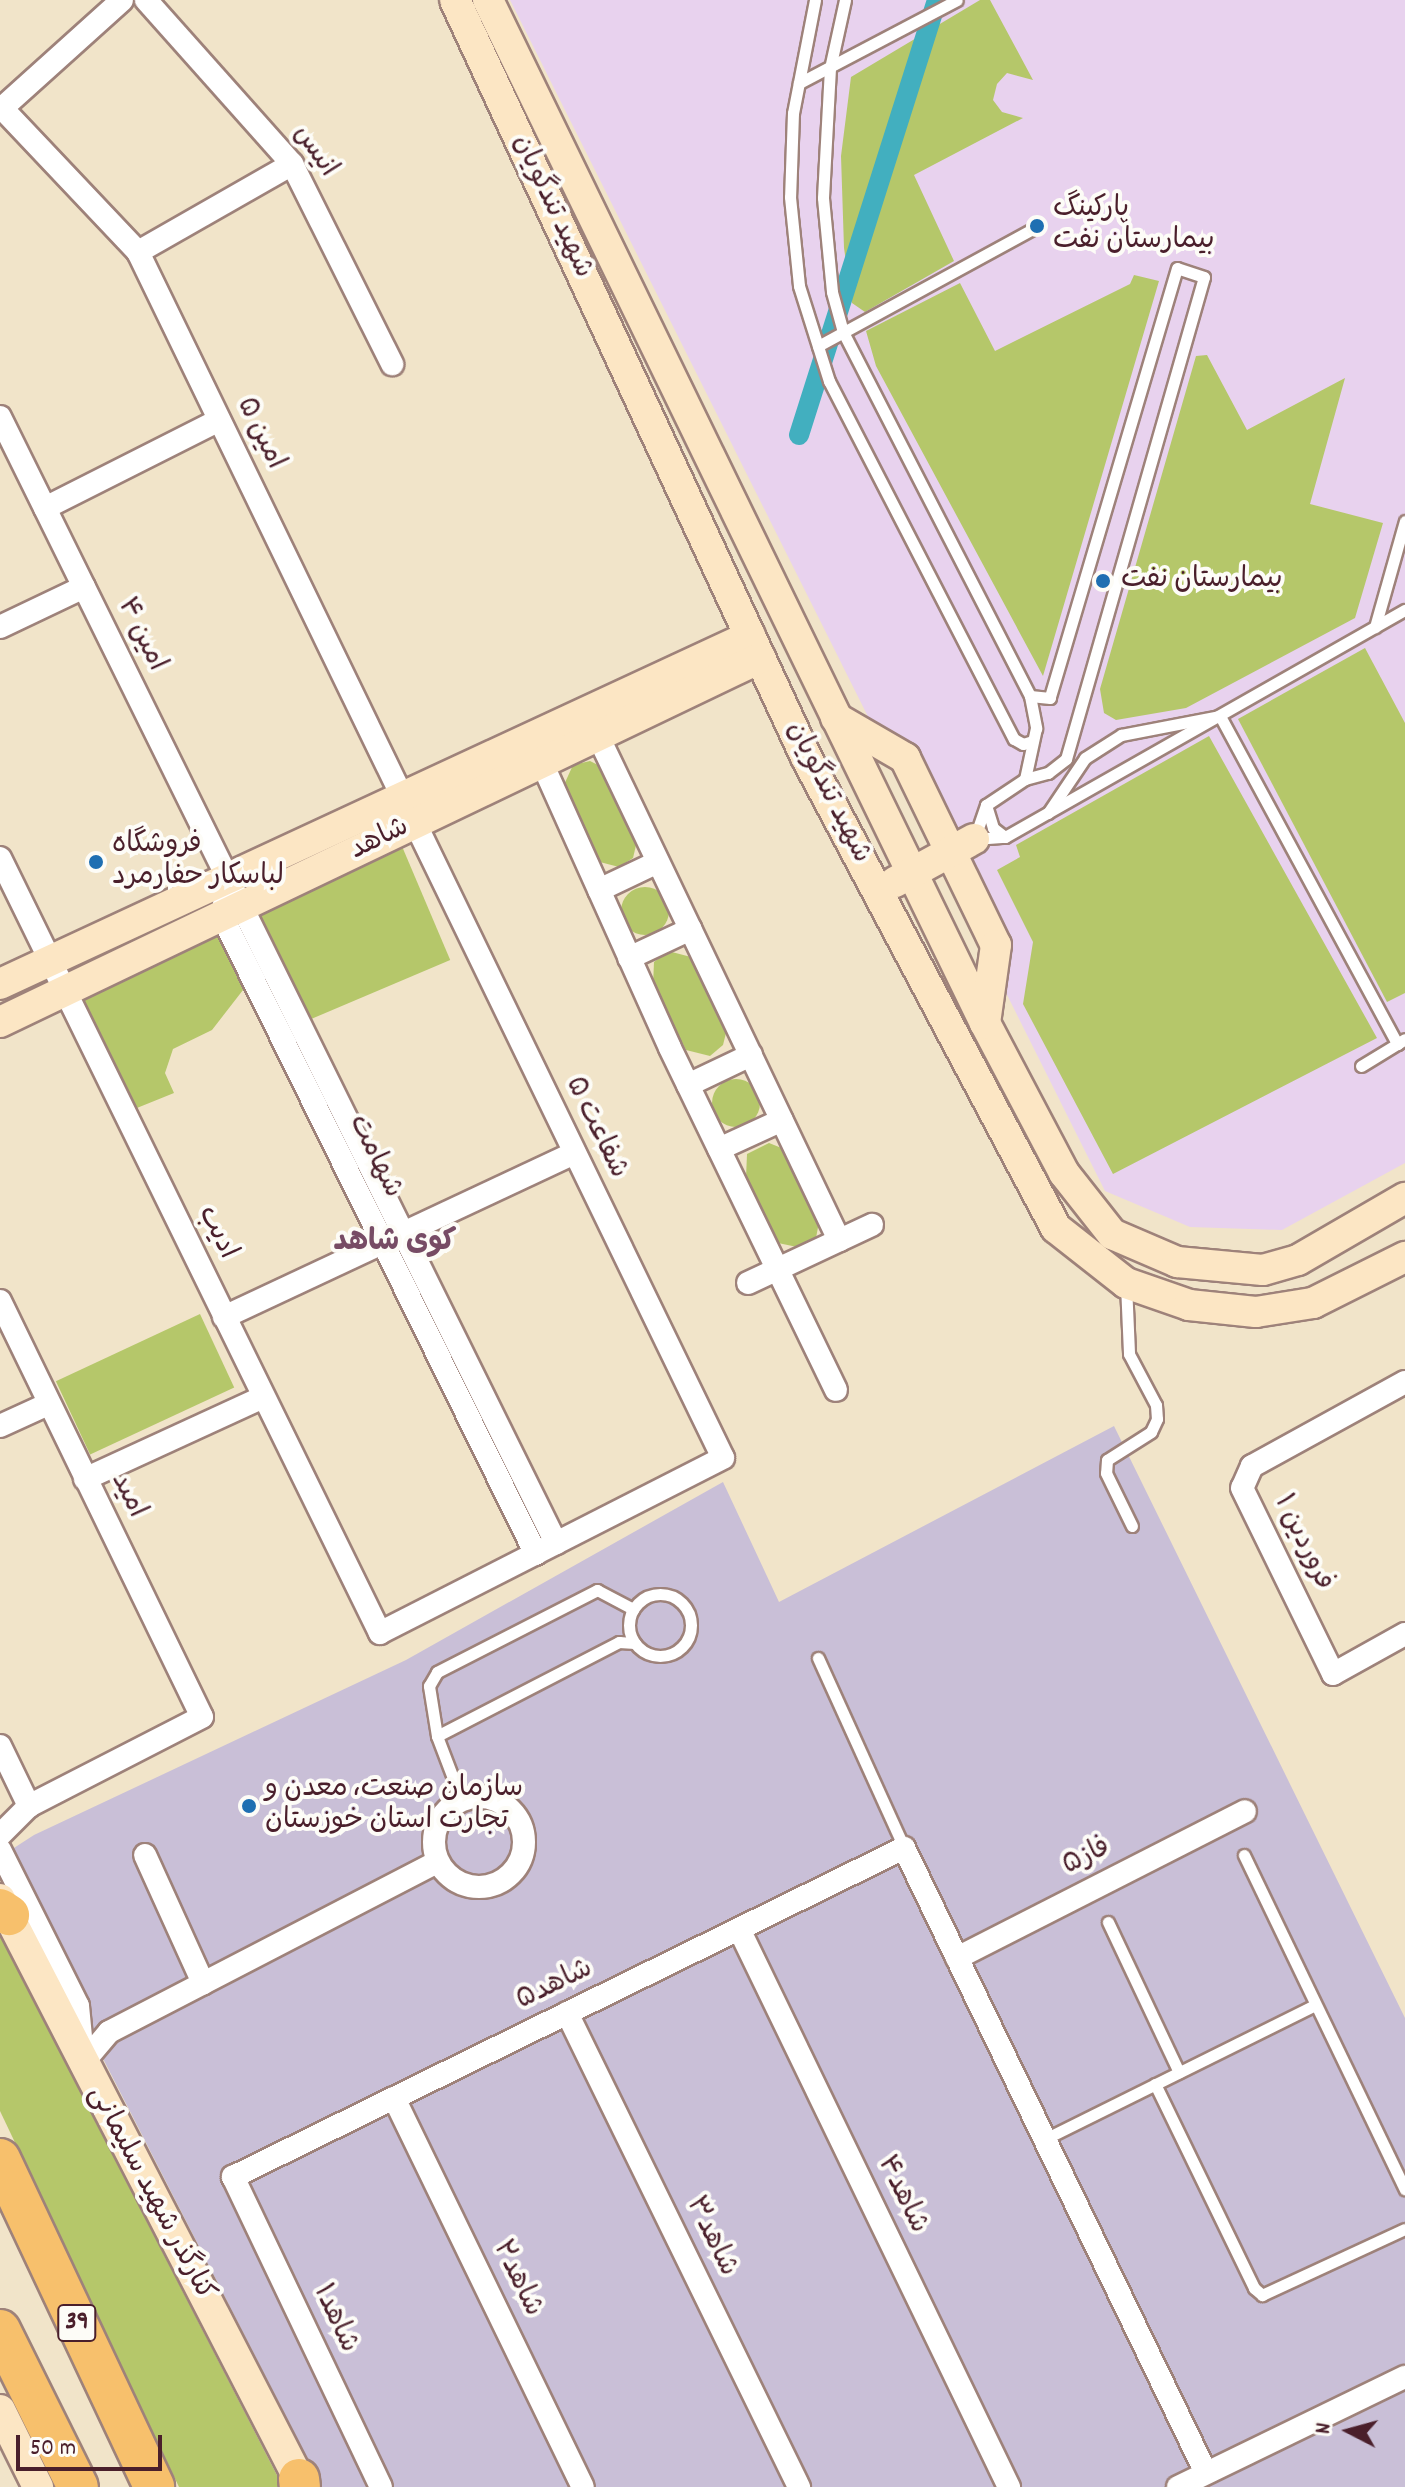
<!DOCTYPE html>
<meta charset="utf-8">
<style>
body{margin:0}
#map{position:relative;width:1405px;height:2487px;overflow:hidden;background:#f1e4c9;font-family:Dekko,"Playpen Sans Arabic",sans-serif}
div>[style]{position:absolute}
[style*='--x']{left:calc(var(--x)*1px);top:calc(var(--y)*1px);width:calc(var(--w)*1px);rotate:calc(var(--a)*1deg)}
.built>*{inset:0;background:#e8d2ee}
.industrial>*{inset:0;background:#c9bfd7}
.green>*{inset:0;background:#b5c76a;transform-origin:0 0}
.round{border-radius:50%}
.canal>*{height:20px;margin:-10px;padding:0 10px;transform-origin:10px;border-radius:10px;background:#42afbf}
.roads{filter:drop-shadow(2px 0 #9e827a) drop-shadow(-2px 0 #9e827a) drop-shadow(0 2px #9e827a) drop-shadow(0 -2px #9e827a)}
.lane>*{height:11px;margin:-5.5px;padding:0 5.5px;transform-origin:5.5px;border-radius:5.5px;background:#fff}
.lane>.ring{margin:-5.5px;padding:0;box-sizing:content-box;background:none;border:11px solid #fff;border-radius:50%}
.street>*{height:22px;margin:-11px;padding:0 11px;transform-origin:11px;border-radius:11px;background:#fff}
.street>.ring{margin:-11px;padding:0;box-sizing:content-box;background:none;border:22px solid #fff;border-radius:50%}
.secondary>*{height:30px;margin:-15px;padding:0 15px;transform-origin:15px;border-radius:15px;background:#fce6c4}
.highway>*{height:40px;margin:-20px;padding:0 20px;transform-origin:20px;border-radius:20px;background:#f7c06c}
.dots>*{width:22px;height:22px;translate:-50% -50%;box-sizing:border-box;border:4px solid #fdfcf7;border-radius:50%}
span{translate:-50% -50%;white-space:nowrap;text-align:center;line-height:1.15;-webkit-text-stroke:8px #fdfcf7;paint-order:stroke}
.shield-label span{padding:2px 6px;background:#fdfcf7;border:2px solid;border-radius:6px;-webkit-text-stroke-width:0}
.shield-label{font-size:26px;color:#4a1f2b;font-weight:700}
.street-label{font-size:28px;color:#4a1f2b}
.poi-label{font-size:28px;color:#4a1f2b}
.left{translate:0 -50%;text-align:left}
.neighbourhood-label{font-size:30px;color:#774c65;font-weight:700}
.north{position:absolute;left:1309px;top:2391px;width:80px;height:80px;-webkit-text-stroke:6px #fdfcf7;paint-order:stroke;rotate:276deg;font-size:22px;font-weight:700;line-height:32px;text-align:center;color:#4a1f2b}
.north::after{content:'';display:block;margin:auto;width:28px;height:36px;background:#4a1f2b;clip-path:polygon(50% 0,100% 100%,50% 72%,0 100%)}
.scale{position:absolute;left:16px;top:2435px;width:146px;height:36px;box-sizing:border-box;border:4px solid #4a1f2b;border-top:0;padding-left:10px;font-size:24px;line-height:28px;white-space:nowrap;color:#4a1f2b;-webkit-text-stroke:6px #fdfcf7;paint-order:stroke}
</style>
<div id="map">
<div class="built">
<i style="clip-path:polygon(510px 0,1405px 0,1405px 1163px,1282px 1230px,1190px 1227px,1105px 1191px)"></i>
</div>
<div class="industrial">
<i style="clip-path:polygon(1114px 1426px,1405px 2018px,1405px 2487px,322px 2487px,0 1857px,34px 1835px,406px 1660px,723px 1482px,779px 1602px)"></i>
</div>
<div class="green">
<i style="clip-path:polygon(980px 0,990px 0,1033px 80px,1007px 73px,997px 84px,993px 100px,1002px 112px,1023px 118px,914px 175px,954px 261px,865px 312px,852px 303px,844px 248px,841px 156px,851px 77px)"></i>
<i style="clip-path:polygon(1134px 275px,1159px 281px,1043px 676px,876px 366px,866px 331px,960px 283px,995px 351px,1130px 284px)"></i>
<i style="clip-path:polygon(1207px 355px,1247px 430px,1345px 378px,1310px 504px,1383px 523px,1355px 618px,1186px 708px,1116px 720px,1104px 713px,1100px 689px,1196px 356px)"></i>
<i style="clip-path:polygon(1365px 648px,1405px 723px,1405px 993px,1387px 1002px,1238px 719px)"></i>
<i style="clip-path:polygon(1209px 736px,1377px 1038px,1113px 1174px,1023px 1004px,1033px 942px,997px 870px,1020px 857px,1016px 845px)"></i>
<i style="clip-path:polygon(590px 761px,604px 768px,637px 841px,633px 858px,619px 867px,596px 861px,563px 787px,573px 765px)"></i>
<i style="left:401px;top:844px;width:126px;height:164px;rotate:67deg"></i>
<i class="round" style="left:621px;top:887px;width:48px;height:48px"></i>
<i style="clip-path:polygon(226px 932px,250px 981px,212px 1030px,173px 1049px,165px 1073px,174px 1093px,127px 1112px,73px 1005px)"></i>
<i style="clip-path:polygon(668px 951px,691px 957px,727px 1029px,723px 1045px,710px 1056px,686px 1050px,653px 986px,654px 962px)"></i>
<i class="round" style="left:712px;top:1079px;width:48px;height:48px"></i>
<i style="clip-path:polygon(769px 1143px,784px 1149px,819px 1222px,816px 1238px,802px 1248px,778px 1243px,746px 1178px,747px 1154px)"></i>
<i style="left:200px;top:1314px;width:81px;height:159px;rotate:65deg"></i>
<i style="clip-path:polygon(0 1935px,283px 2487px,179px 2487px,0 2111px)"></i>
</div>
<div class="canal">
<i style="--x:799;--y:435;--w:456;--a:-72.4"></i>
</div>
<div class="roads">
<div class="lane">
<i style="--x:815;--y:0;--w:115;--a:101"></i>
<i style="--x:793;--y:113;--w:84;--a:92"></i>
<i style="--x:790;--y:197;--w:89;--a:84.2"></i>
<i style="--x:799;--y:286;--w:100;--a:72.5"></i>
<i style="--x:829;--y:381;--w:403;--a:62.7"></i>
<i style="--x:1014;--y:739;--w:10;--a:29"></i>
<i style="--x:1023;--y:744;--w:10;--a:-17"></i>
<i style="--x:845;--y:0;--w:70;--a:102.4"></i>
<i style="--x:830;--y:68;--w:130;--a:93.1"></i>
<i style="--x:823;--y:198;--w:94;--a:84.5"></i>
<i style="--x:832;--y:292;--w:41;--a:74.6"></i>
<i style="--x:843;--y:332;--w:409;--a:62.8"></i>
<i style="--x:1030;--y:696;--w:33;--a:79"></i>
<i style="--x:1036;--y:728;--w:52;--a:102.2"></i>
<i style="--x:1025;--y:779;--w:47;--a:146.3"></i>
<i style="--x:986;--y:805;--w:36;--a:109"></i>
<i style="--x:974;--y:839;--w:31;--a:-4"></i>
<i style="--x:1005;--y:837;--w:460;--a:-29.6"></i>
<i style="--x:799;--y:83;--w:178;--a:-27.7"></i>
<i style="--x:818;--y:346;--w:246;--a:-28.6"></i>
<i style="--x:1375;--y:627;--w:110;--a:-74.2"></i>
<i style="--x:1025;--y:779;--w:24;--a:-15"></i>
<i style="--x:1048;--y:773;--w:23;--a:-38"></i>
<i style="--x:1066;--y:759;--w:501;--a:-74.02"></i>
<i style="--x:1204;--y:277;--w:28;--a:-162"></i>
<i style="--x:1177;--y:268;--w:448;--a:106.5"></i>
<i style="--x:1050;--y:698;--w:20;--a:-174"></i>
<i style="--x:986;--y:805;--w:24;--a:73"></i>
<i style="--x:993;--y:828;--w:15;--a:37"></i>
<i style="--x:1048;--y:813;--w:66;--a:-56.1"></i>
<i style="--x:1085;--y:758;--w:43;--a:-32.6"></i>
<i style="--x:1121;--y:735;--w:101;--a:-10.9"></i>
<i style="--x:1220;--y:716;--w:373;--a:61.6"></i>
<i style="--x:1397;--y:1044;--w:9;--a:-32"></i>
<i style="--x:1361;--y:1066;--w:42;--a:-31.4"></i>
<i style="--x:1126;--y:1284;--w:70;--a:87.5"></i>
<i style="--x:1129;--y:1354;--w:58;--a:62.1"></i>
<i style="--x:1156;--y:1405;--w:14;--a:86"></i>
<i style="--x:1157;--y:1419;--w:14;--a:115"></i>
<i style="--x:1151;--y:1432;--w:52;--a:147.5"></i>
<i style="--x:1107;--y:1460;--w:13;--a:94"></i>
<i style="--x:1106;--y:1473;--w:59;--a:63.9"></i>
<i class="ring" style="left:629px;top:1594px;width:51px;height:51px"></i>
<i style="--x:818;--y:1658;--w:209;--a:65.6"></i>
<i style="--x:437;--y:1736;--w:205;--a:-27.3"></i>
<i style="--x:619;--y:1642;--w:16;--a:4"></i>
<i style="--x:461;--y:1799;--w:67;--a:-110.9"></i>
<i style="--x:437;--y:1736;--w:51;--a:-99.1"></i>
<i style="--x:429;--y:1686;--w:16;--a:-60"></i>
<i style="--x:437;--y:1672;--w:180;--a:-27.1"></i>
<i style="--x:597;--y:1590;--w:41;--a:27.8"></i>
<i style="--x:1244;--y:1855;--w:371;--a:64.3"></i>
<i style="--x:1108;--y:1922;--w:166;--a:64.7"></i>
<i style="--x:1155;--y:2084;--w:227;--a:64.1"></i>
<i style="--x:1254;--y:2288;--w:11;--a:41"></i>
<i style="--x:1262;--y:2295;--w:157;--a:-24.8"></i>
<i style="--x:1045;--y:2139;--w:301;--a:-26.4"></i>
</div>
<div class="street">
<i style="--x:146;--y:0;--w:220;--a:48.3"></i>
<i style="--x:292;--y:164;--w:224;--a:63.4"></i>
<i style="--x:0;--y:106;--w:201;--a:46.6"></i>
<i style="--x:138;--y:252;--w:1340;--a:64.12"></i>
<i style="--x:723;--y:1458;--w:385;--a:153"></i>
<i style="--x:380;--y:1633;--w:863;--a:-116.12"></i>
<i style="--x:0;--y:110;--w:164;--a:-42"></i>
<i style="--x:138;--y:252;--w:177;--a:-29.7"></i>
<i style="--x:0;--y:417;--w:1256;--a:63.72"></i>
<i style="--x:45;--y:508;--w:195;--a:-26.8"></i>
<i style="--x:0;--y:627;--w:93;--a:-25.5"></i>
<i style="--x:598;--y:736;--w:559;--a:64.44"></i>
<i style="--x:542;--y:763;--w:312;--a:65.8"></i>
<i style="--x:670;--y:1048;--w:380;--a:64.1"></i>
<i style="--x:599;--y:890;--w:65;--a:-25.4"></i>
<i style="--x:224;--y:904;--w:12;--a:99"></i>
<i style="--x:222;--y:916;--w:711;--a:63.8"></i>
<i style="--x:629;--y:958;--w:68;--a:-25.1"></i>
<i style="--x:688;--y:1085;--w:70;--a:-25.5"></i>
<i style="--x:719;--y:1149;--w:69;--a:-24.7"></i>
<i style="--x:748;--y:1283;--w:137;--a:-25.1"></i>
<i style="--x:0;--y:1301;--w:462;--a:64.1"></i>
<i style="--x:202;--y:1717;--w:195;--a:152.8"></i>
<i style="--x:29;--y:1806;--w:41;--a:135"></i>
<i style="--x:224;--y:1317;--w:387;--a:-25.1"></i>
<i style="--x:1405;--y:1382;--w:175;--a:151.2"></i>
<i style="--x:1252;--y:1466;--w:24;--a:114"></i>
<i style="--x:1242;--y:1488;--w:207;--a:63.9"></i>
<i style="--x:1333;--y:1674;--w:82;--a:-29.1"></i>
<i style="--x:0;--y:1426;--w:53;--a:-24.6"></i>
<i style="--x:85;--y:1479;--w:196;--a:-24.7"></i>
<i style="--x:0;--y:1746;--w:67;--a:64.2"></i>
<i class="ring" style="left:434px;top:1797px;width:68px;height:68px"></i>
<i style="--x:0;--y:1850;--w:174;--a:63.4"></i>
<i style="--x:78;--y:2006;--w:51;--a:84.4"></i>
<i style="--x:145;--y:1855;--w:141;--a:65.6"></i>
<i style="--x:739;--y:1929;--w:620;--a:64.18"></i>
<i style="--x:957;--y:1958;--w:323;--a:-27"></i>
<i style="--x:567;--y:2013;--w:528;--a:63.92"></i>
<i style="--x:82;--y:2064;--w:42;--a:-49.8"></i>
<i style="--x:109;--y:2032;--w:369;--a:-27.4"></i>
<i style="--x:394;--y:2098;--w:432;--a:64.1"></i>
<i style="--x:381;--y:2487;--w:344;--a:-115.5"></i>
<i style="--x:233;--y:2177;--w:747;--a:-26.12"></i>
<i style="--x:904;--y:1848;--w:694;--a:64.21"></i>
<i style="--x:1178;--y:2487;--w:252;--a:-25.9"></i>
</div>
<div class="secondary">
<i style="--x:455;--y:0;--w:834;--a:65.12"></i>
<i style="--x:806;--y:757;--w:533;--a:62.04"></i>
<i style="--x:1056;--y:1228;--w:89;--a:38.2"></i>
<i style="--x:1126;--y:1283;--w:67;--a:19.2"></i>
<i style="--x:1189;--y:1305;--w:67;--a:6"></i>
<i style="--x:1256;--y:1312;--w:58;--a:-9"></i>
<i style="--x:1313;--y:1303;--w:103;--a:-26.6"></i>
<i style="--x:488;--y:0;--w:1137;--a:64.09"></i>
<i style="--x:985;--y:1023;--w:170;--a:62.2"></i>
<i style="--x:1064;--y:1173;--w:78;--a:51.8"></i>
<i style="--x:1112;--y:1234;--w:71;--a:23.3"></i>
<i style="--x:1177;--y:1262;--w:86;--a:5.3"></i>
<i style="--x:1263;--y:1270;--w:36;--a:-16"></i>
<i style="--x:1298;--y:1260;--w:124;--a:-30.1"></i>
<i style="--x:836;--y:718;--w:80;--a:30.1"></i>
<i style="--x:905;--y:758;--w:208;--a:64.1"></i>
<i style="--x:996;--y:945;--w:79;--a:98"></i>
<i style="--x:895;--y:882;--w:90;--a:-28.6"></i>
<i style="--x:0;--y:984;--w:827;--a:-24.89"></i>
<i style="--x:0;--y:1022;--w:843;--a:-25.59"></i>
<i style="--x:0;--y:1899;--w:661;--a:62.74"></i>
<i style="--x:0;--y:2410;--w:86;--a:63.7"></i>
</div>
<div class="highway">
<i style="--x:0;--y:1909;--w:11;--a:34"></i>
<i style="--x:0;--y:2159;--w:362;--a:64.8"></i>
<i style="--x:0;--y:2330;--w:175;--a:63.6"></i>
<i style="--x:299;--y:2479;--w:8;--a:83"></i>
</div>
</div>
<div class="dots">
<i style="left:1037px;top:226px;background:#1f6fb2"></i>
<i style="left:1103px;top:581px;background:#1f6fb2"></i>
<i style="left:96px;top:862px;background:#1f6fb2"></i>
<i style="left:249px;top:1806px;background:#1f6fb2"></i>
</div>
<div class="shield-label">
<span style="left:77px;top:2323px">39</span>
</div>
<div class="street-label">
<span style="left:314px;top:152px;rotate:56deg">انیس</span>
<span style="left:551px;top:207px;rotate:65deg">شهید تندگویان</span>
<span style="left:259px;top:434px;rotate:64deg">امین ۵</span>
<span style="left:140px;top:635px;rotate:64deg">امین ۴</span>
<span style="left:827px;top:793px;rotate:63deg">شهید تندگویان</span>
<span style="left:380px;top:840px;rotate:-26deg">شاهد</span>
<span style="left:595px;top:1128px;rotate:64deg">شفاعت ۵</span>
<span style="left:374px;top:1157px;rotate:64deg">شهامت</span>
<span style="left:216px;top:1233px;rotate:64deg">ادیب</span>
<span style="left:127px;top:1496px;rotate:64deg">امید</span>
<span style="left:1302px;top:1543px;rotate:64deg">فروردین ۱</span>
<span style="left:1087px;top:1858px;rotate:-27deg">فاز۵</span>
<span style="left:555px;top:1986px;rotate:-26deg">شاهد۵</span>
<span style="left:150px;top:2194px;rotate:62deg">کنارگذر شهید سلیمانی</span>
<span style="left:901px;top:2195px;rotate:64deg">شاهد۴</span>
<span style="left:710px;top:2237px;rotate:64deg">شاهد۳</span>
<span style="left:516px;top:2279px;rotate:64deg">شاهد۲</span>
<span style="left:334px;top:2319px;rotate:65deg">شاهد۱</span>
</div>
<div class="poi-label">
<span class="left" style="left:1053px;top:226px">پارکینگ<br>بیمارستان نفت</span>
<span class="left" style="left:1121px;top:581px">بیمارستان نفت</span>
<span class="left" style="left:112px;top:862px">فروشگاه<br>لباسکار حفارمرد</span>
<span class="left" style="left:265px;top:1806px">سازمان صنعت، معدن و<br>تجارت استان خوزستان</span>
</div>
<div class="neighbourhood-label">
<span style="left:395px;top:1244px">کوی شاهد</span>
</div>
<div class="north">N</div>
<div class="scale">50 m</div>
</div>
